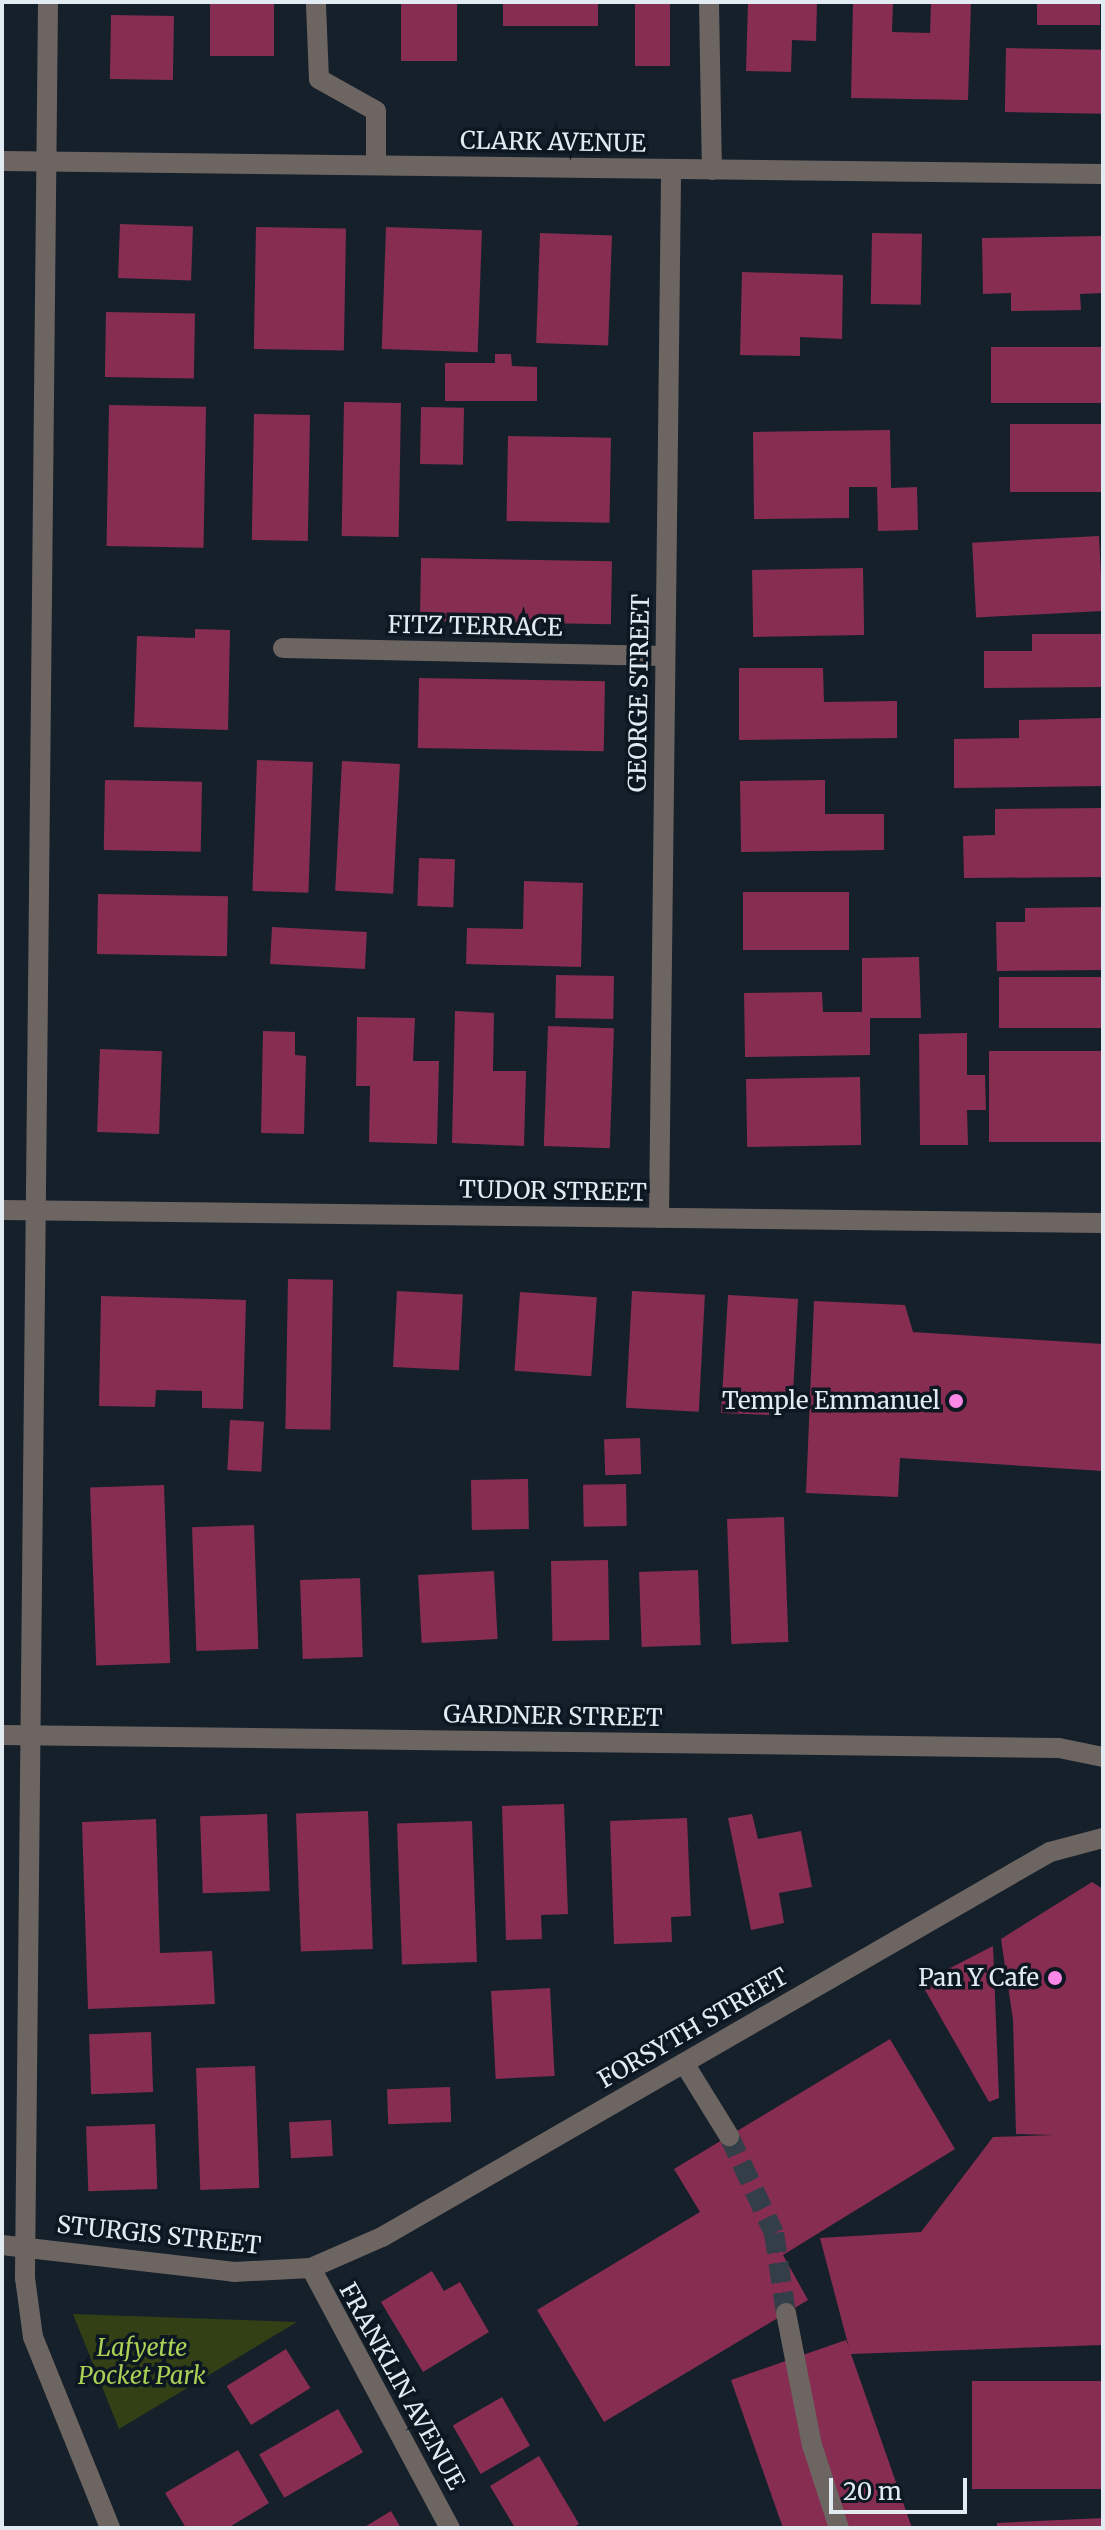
<!DOCTYPE html>
<style>
body{margin:0}
#map{position:relative;width:1105px;height:2530px;overflow:hidden;background:#15202b;font-family:Merriweather,serif}
div>[style]{position:absolute}
[style*='--x']{left:calc(var(--x)*1px);top:calc(var(--y)*1px);width:calc(var(--w)*1px);rotate:calc(var(--a)*1deg)}
.green>*{inset:0;background:#334015}
.building>*{inset:0;background:#862d51;transform-origin:0 0}
.minor-tunnel>*{height:20px;margin-top:-10px;transform-origin:0;background:repeating-linear-gradient(90deg,#343e49 0 20px,transparent 0 30px)}
.minor>*{height:20px;margin:-10px;padding:0 10px;transform-origin:10px;border-radius:10px;background:#6d6561}
.dots>*{width:22px;height:22px;translate:-50% -50%;box-sizing:border-box;border:4px solid #0c1722;border-radius:50%}
span{translate:-50% -50%;white-space:nowrap;text-align:center;line-height:1.15;-webkit-text-stroke:7px #0c1722;paint-order:stroke}
.street-label{font-size:24px;color:#e3ebf2}
.poi-label{font-size:24px;color:#e3ebf2}
.right{translate:-100% -50%;text-align:right}
.park-label{font-size:24px;color:#aad055;font-style:italic}
.frame{position:absolute;inset:0;border:4px solid #e3ebf2;pointer-events:none}
.scale{position:absolute;left:829px;top:2478px;width:138px;height:36px;box-sizing:border-box;border:4px solid #e3ebf2;border-top:0;padding-left:10px;font-size:24px;line-height:28px;white-space:nowrap;color:#e3ebf2;-webkit-text-stroke:6px #0c1722;paint-order:stroke}
</style>
<div id="map">
<div class="green">
<i style="clip-path:polygon(73px 2314px,297px 2322px,119px 2429px)"></i>
</div>
<div class="building">
<i style="left:210px;top:2px;width:64px;height:54px"></i>
<i style="left:401px;top:2px;width:56px;height:59px"></i>
<i style="left:503px;top:2px;width:95px;height:24px"></i>
<i style="left:635px;top:2px;width:35px;height:64px"></i>
<i style="clip-path:polygon(748px 2px,817px 2px,816px 41px,792px 40px,791px 72px,746px 71px)"></i>
<i style="clip-path:polygon(853px 2px,893px 2px,892px 32px,930px 33px,931px 2px,971px 2px,968px 100px,851px 98px)"></i>
<i style="left:1037px;top:2px;width:63px;height:23px"></i>
<i style="left:111px;top:15px;width:63px;height:64px;rotate:1deg"></i>
<i style="left:1006px;top:48px;width:97px;height:64px;rotate:1deg"></i>
<i style="left:120px;top:224px;width:73px;height:54px;rotate:2deg"></i>
<i style="left:256px;top:227px;width:90px;height:122px;rotate:1deg"></i>
<i style="left:386px;top:227px;width:96px;height:122px;rotate:2deg"></i>
<i style="left:540px;top:233px;width:72px;height:110px;rotate:2deg"></i>
<i style="left:872px;top:233px;width:50px;height:71px;rotate:1deg"></i>
<i style="clip-path:polygon(1103px 236px,1103px 293px,1080px 294px,1081px 310px,1011px 311px,1011px 293px,983px 294px,982px 238px)"></i>
<i style="clip-path:polygon(742px 272px,843px 275px,842px 339px,800px 337px,800px 356px,740px 355px)"></i>
<i style="left:106px;top:312px;width:89px;height:65px;rotate:1deg"></i>
<i style="left:1103px;top:347px;width:56px;height:112px;rotate:90deg"></i>
<i style="clip-path:polygon(495px 354px,511px 354px,512px 366px,537px 367px,537px 401px,445px 401px,445px 363px,495px 363px)"></i>
<i style="left:344px;top:402px;width:57px;height:134px;rotate:1deg"></i>
<i style="left:109px;top:405px;width:97px;height:141px;rotate:1deg"></i>
<i style="left:421px;top:407px;width:43px;height:57px;rotate:1deg"></i>
<i style="left:254px;top:414px;width:56px;height:126px;rotate:1deg"></i>
<i style="left:1103px;top:424px;width:68px;height:93px;rotate:90deg"></i>
<i style="clip-path:polygon(890px 430px,891px 488px,917px 487px,918px 530px,878px 531px,877px 487px,849px 487px,849px 518px,754px 519px,753px 432px)"></i>
<i style="left:508px;top:436px;width:103px;height:85px;rotate:1deg"></i>
<i style="left:1099px;top:536px;width:75px;height:127px;rotate:87deg"></i>
<i style="left:421px;top:558px;width:191px;height:63px;rotate:1deg"></i>
<i style="left:863px;top:568px;width:67px;height:111px;rotate:89deg"></i>
<i style="clip-path:polygon(195px 629px,230px 630px,228px 730px,134px 727px,137px 636px,195px 638px)"></i>
<i style="clip-path:polygon(1032px 634px,1103px 634px,1103px 687px,984px 688px,984px 651px,1032px 651px)"></i>
<i style="clip-path:polygon(739px 668px,823px 668px,824px 702px,897px 701px,897px 738px,739px 740px)"></i>
<i style="left:419px;top:678px;width:186px;height:70px;rotate:1deg"></i>
<i style="clip-path:polygon(1103px 718px,1103px 786px,954px 788px,954px 739px,1019px 738px,1019px 720px)"></i>
<i style="left:257px;top:760px;width:56px;height:131px;rotate:2deg"></i>
<i style="left:342px;top:761px;width:58px;height:130px;rotate:3deg"></i>
<i style="left:105px;top:780px;width:97px;height:70px;rotate:1deg"></i>
<i style="clip-path:polygon(825px 780px,825px 814px,884px 814px,884px 850px,741px 852px,740px 781px)"></i>
<i style="clip-path:polygon(1103px 808px,1103px 877px,964px 878px,963px 836px,995px 835px,995px 809px)"></i>
<i style="left:419px;top:858px;width:36px;height:48px;rotate:2deg"></i>
<i style="clip-path:polygon(524px 881px,583px 883px,581px 967px,466px 964px,467px 928px,523px 929px)"></i>
<i style="left:849px;top:892px;width:58px;height:106px;rotate:90deg"></i>
<i style="left:98px;top:894px;width:130px;height:60px;rotate:1deg"></i>
<i style="clip-path:polygon(1103px 907px,1103px 970px,997px 971px,996px 922px,1025px 922px,1025px 908px)"></i>
<i style="left:272px;top:927px;width:95px;height:37px;rotate:3deg"></i>
<i style="clip-path:polygon(919px 957px,921px 1018px,870px 1018px,870px 1055px,745px 1057px,744px 993px,822px 992px,823px 1012px,862px 1012px,862px 958px)"></i>
<i style="left:556px;top:975px;width:58px;height:43px;rotate:1deg"></i>
<i style="left:1103px;top:977px;width:51px;height:104px;rotate:90deg"></i>
<i style="clip-path:polygon(455px 1011px,494px 1013px,493px 1071px,526px 1071px,524px 1146px,452px 1143px)"></i>
<i style="clip-path:polygon(357px 1017px,415px 1018px,413px 1061px,439px 1061px,437px 1144px,369px 1142px,370px 1086px,356px 1086px)"></i>
<i style="left:548px;top:1026px;width:66px;height:120px;rotate:2deg"></i>
<i style="clip-path:polygon(263px 1031px,295px 1032px,295px 1055px,306px 1056px,304px 1134px,261px 1133px)"></i>
<i style="clip-path:polygon(967px 1033px,967px 1075px,985px 1075px,986px 1110px,967px 1110px,968px 1145px,920px 1145px,919px 1034px)"></i>
<i style="left:100px;top:1049px;width:62px;height:83px;rotate:2deg"></i>
<i style="left:1103px;top:1051px;width:91px;height:114px;rotate:90deg"></i>
<i style="left:860px;top:1077px;width:68px;height:114px;rotate:89deg"></i>
<i style="left:288px;top:1279px;width:45px;height:150px;rotate:1deg"></i>
<i style="left:397px;top:1291px;width:66px;height:76px;rotate:3deg"></i>
<i style="left:632px;top:1291px;width:73px;height:117px;rotate:3deg"></i>
<i style="left:520px;top:1292px;width:77px;height:79px;rotate:4deg"></i>
<i style="clip-path:polygon(728px 1295px,798px 1299px,793px 1395px,770px 1393px,769px 1415px,721px 1413px)"></i>
<i style="clip-path:polygon(101px 1296px,246px 1300px,243px 1409px,202px 1408px,202px 1391px,156px 1390px,155px 1407px,99px 1406px)"></i>
<i style="clip-path:polygon(814px 1301px,905px 1305px,913px 1332px,1103px 1344px,1103px 1471px,900px 1458px,898px 1497px,806px 1493px)"></i>
<i style="left:230px;top:1420px;width:34px;height:50px;rotate:3deg"></i>
<i style="left:640px;top:1438px;width:36px;height:36px;rotate:88deg"></i>
<i style="left:528px;top:1479px;width:50px;height:57px;rotate:89deg"></i>
<i style="left:626px;top:1484px;width:42px;height:43px;rotate:89deg"></i>
<i style="left:164px;top:1485px;width:178px;height:74px;rotate:88deg"></i>
<i style="left:784px;top:1517px;width:125px;height:57px;rotate:88deg"></i>
<i style="left:254px;top:1525px;width:124px;height:62px;rotate:88deg"></i>
<i style="left:608px;top:1560px;width:80px;height:57px;rotate:89deg"></i>
<i style="left:698px;top:1570px;width:75px;height:59px;rotate:88deg"></i>
<i style="left:494px;top:1571px;width:68px;height:76px;rotate:87deg"></i>
<i style="left:360px;top:1578px;width:79px;height:60px;rotate:88deg"></i>
<i style="clip-path:polygon(564px 1804px,568px 1914px,541px 1915px,542px 1939px,506px 1940px,502px 1806px)"></i>
<i style="left:368px;top:1811px;width:138px;height:72px;rotate:88deg"></i>
<i style="left:267px;top:1814px;width:77px;height:67px;rotate:88deg"></i>
<i style="clip-path:polygon(752px 1814px,758px 1839px,801px 1831px,812px 1887px,779px 1893px,784px 1923px,751px 1930px,728px 1818px)"></i>
<i style="clip-path:polygon(687px 1818px,691px 1916px,671px 1917px,672px 1942px,614px 1944px,610px 1821px)"></i>
<i style="clip-path:polygon(156px 1819px,160px 1953px,212px 1951px,215px 2004px,88px 2009px,82px 1822px)"></i>
<i style="left:472px;top:1821px;width:141px;height:75px;rotate:88deg"></i>
<i style="clip-path:polygon(1092px 1882px,1103px 1889px,1103px 2345px,851px 2354px,912px 2528px,783px 2528px,731px 2380px,846px 2340px,849px 2348px,820px 2238px,921px 2232px,993px 2137px,1054px 2135px,1016px 2134px,1013px 2020px,1001px 1939px)"></i>
<i style="clip-path:polygon(993px 1946px,999px 2098px,989px 2102px,921px 1983px)"></i>
<i style="left:550px;top:1988px;width:88px;height:59px;rotate:87deg"></i>
<i style="left:151px;top:2032px;width:60px;height:62px;rotate:88deg"></i>
<i style="clip-path:polygon(890px 2039px,955px 2149px,783px 2255px,808px 2300px,604px 2422px,537px 2310px,700px 2212px,674px 2169px)"></i>
<i style="left:255px;top:2066px;width:122px;height:59px;rotate:88deg"></i>
<i style="left:450px;top:2087px;width:35px;height:63px;rotate:88deg"></i>
<i style="left:331px;top:2120px;width:36px;height:42px;rotate:87deg"></i>
<i style="left:155px;top:2124px;width:65px;height:69px;rotate:88deg"></i>
<i style="clip-path:polygon(432px 2271px,444px 2291px,460px 2282px,489px 2332px,423px 2372px,381px 2302px)"></i>
<i style="left:286px;top:2349px;width:46px;height:70px;rotate:58deg"></i>
<i style="left:1103px;top:2381px;width:108px;height:131px;rotate:90deg"></i>
<i style="left:502px;top:2397px;width:56px;height:57px;rotate:60deg"></i>
<i style="left:338px;top:2409px;width:50px;height:91px;rotate:60deg"></i>
<i style="clip-path:polygon(238px 2450px,269px 2503px,228px 2528px,186px 2528px,165px 2493px)"></i>
<i style="clip-path:polygon(539px 2456px,579px 2524px,572px 2528px,515px 2528px,490px 2486px)"></i>
<i style="clip-path:polygon(391px 2511px,401px 2528px,363px 2528px)"></i>
<i style="clip-path:polygon(1103px 2518px,1103px 2528px,997px 2528px,997px 2523px)"></i>
</div>
<div class="minor-tunnel">
<i style="--x:729;--y:2136;--w:107;--a:65.1"></i>
<i style="--x:774;--y:2233;--w:81;--a:81.5"></i>
</div>
<div class="minor">
<i style="--x:48;--y:2;--w:2276;--a:90.58"></i>
<i style="--x:25;--y:2278;--w:60;--a:82.3"></i>
<i style="--x:33;--y:2337;--w:206;--a:68"></i>
<i style="--x:709;--y:2;--w:168;--a:89"></i>
<i style="--x:316;--y:5;--w:74;--a:87.7"></i>
<i style="--x:319;--y:79;--w:65;--a:29.3"></i>
<i style="--x:376;--y:111;--w:54;--a:90"></i>
<i style="--x:2;--y:161;--w:1101;--a:0.68"></i>
<i style="--x:283;--y:648;--w:382;--a:1.2"></i>
<i style="--x:2;--y:1210;--w:1101;--a:0.68"></i>
<i style="--x:659;--y:1218;--w:1049;--a:-89.34"></i>
<i style="--x:2;--y:1735;--w:1057;--a:0.7"></i>
<i style="--x:1059;--y:1748;--w:45;--a:11.6"></i>
<i style="--x:684;--y:2063;--w:86;--a:58.3"></i>
<i style="--x:2;--y:2245;--w:234;--a:6.6"></i>
<i style="--x:234;--y:2272;--w:77;--a:-3"></i>
<i style="--x:311;--y:2268;--w:77;--a:-23.6"></i>
<i style="--x:382;--y:2237;--w:771;--a:-29.96"></i>
<i style="--x:1050;--y:1852;--w:55;--a:-14.8"></i>
<i style="--x:311;--y:2268;--w:295;--a:61.9"></i>
<i style="--x:786;--y:2313;--w:135;--a:78.9"></i>
<i style="--x:812;--y:2445;--w:87;--a:72"></i>
</div>
<div class="dots">
<i style="left:956px;top:1401px;background:#fb87e6"></i>
<i style="left:1055px;top:1978px;background:#fb87e6"></i>
</div>
<div class="street-label">
<span style="left:553px;top:142px;rotate:1deg">CLARK AVENUE</span>
<span style="left:475px;top:626px;rotate:1deg">FITZ TERRACE</span>
<span style="left:639px;top:693px;rotate:-89deg">GEORGE STREET</span>
<span style="left:553px;top:1191px;rotate:1deg">TUDOR STREET</span>
<span style="left:553px;top:1716px;rotate:1deg">GARDNER STREET</span>
<span style="left:693px;top:2028px;rotate:-30deg">FORSYTH STREET</span>
<span style="left:159px;top:2235px;rotate:6deg">STURGIS STREET</span>
<span style="left:402px;top:2386px;rotate:61deg">FRANKLIN AVENUE</span>
</div>
<div class="poi-label">
<span class="right" style="left:940px;top:1401px">Temple Emmanuel</span>
<span class="right" style="left:1039px;top:1978px">Pan Y Cafe</span>
</div>
<div class="park-label">
<span style="left:142px;top:2362px">Lafyette<br>Pocket Park</span>
</div>
<div class="frame"></div>
<div class="scale">20 m</div>
</div>
